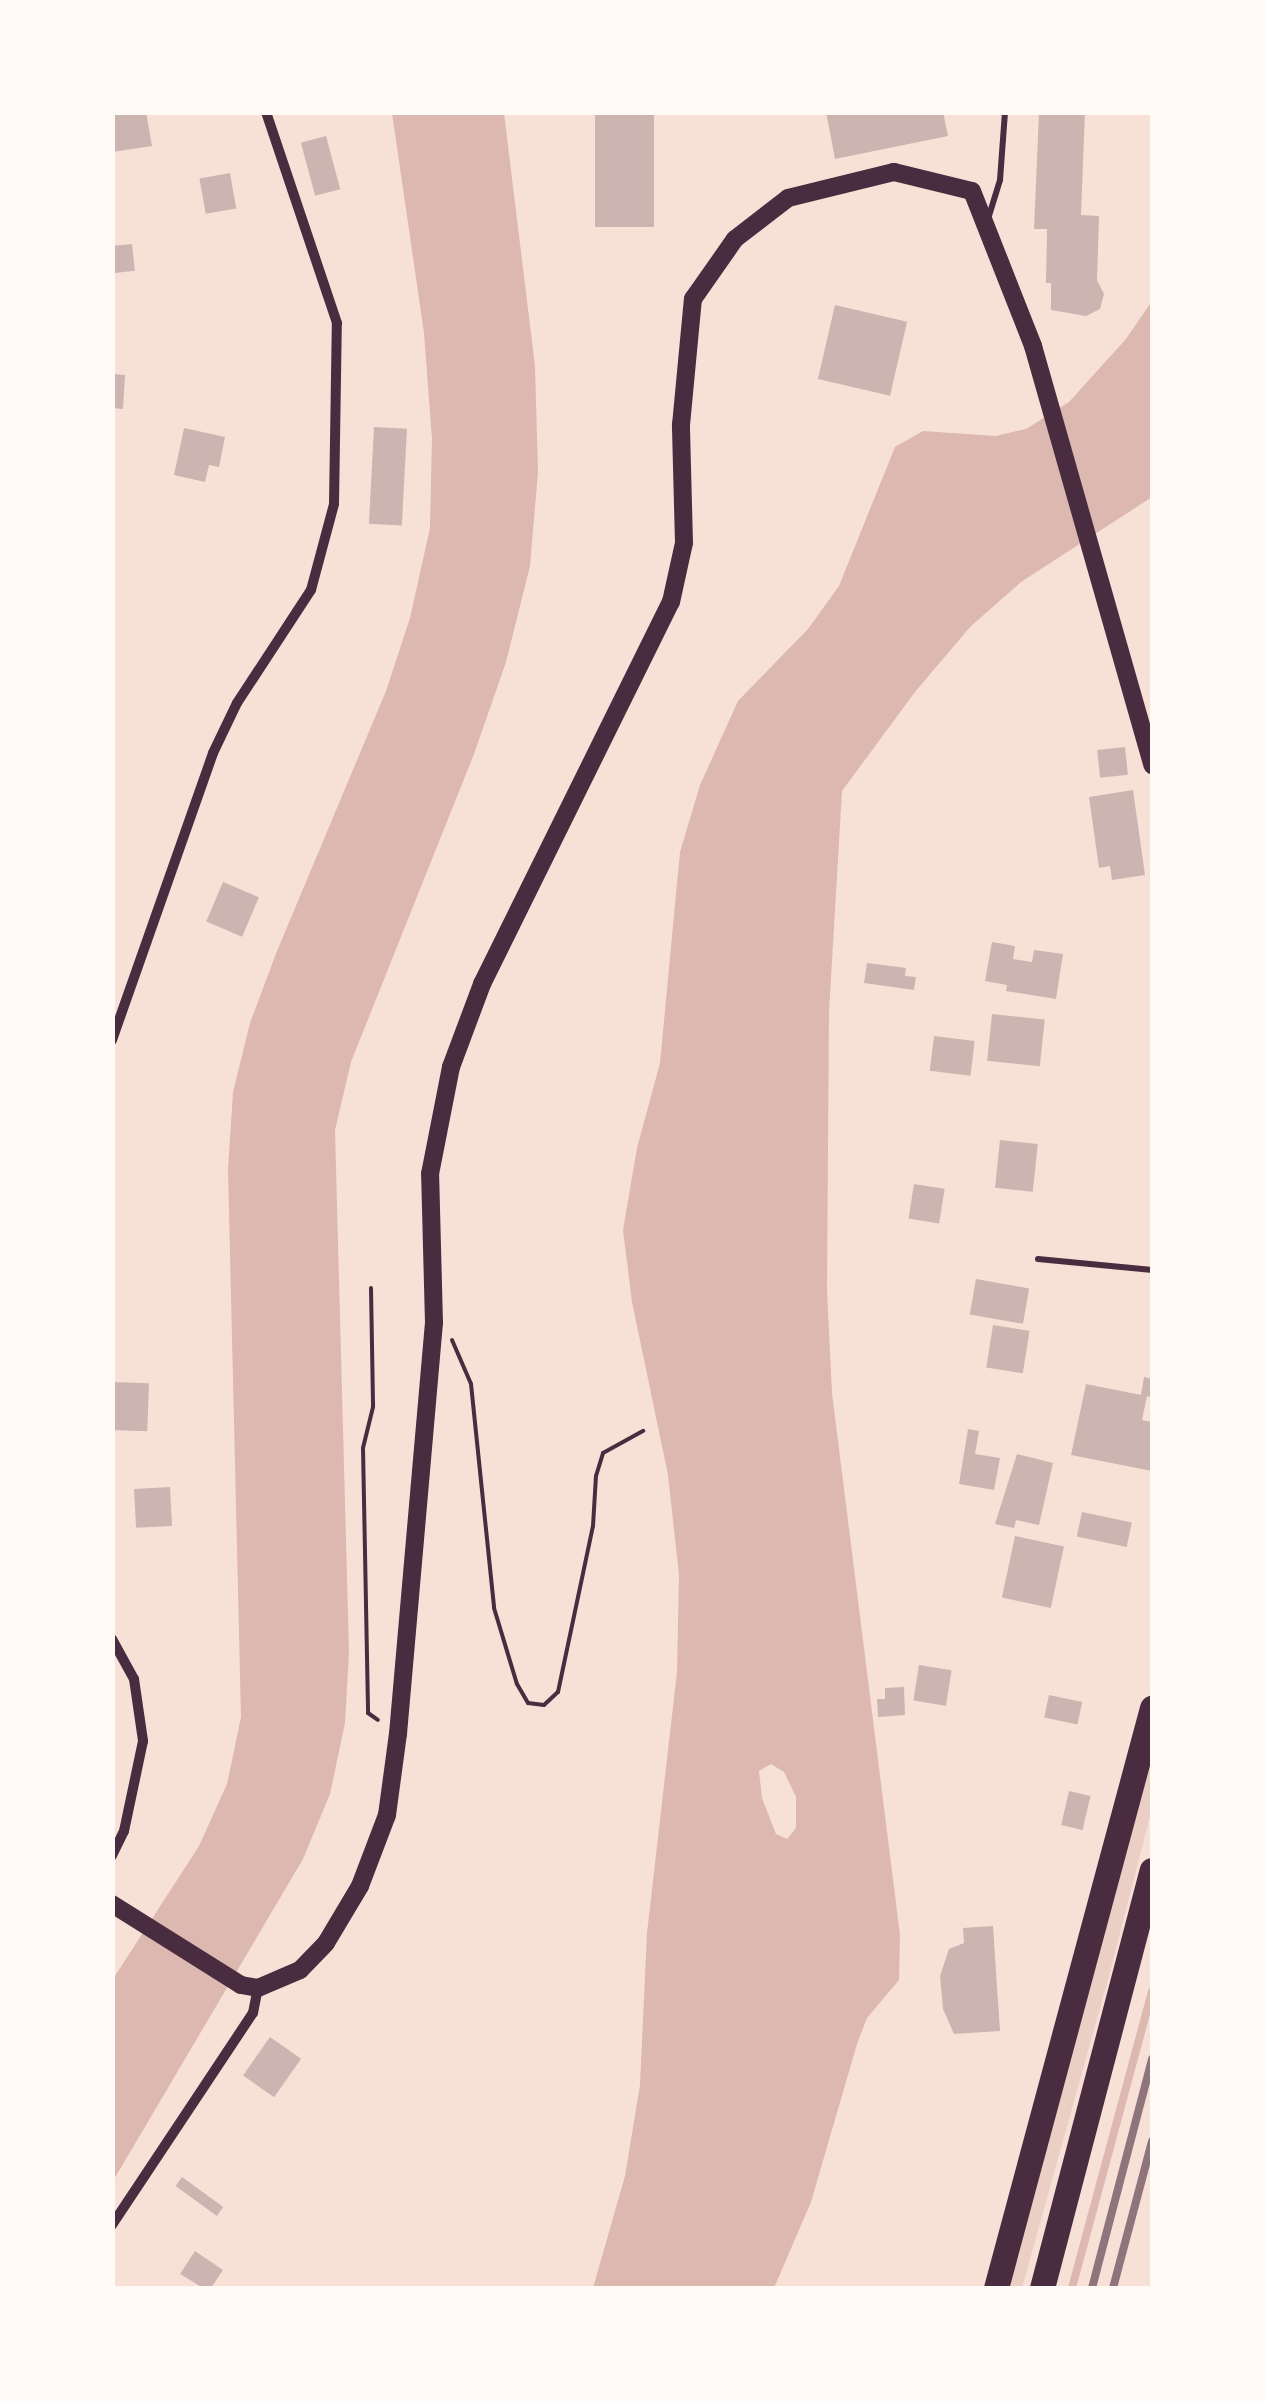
<!DOCTYPE html>
<style>
body{margin:0}
#map{position:relative;width:1265px;height:2401px;overflow:hidden;background:#f7e1d7;font-family:"DejaVu Sans",sans-serif}
div>[style]{position:absolute}
[style*='--x']{left:calc(var(--x)*1px);top:calc(var(--y)*1px);width:calc(var(--w)*1px);rotate:calc(var(--a)*1deg)}
.green>*{inset:0;background:#ebcfc5}
.water>*{inset:0;background:#dcb8b0}
.stream>*{height:8px;margin:-4px;padding:0 4px;transform-origin:4px;border-radius:4px;background:#dcb8b0}
.building>*{inset:0;background:#ccb4b1;transform-origin:0 0}
.path>*{height:4px;margin:-2px;padding:0 2px;transform-origin:2px;border-radius:2px;background:#4a2c40}
.service>*{height:6px;margin:-3px;padding:0 3px;transform-origin:3px;border-radius:3px;background:#4a2c40}
.minor>*{height:10px;margin:-5px;padding:0 5px;transform-origin:5px;border-radius:5px;background:#4a2c40}
.tertiary>*{height:18px;margin:-9px;padding:0 9px;transform-origin:9px;border-radius:9px;background:#4a2c40}
.motorway>*{height:25px;margin:-12.5px;padding:0 12.5px;transform-origin:12.5px;border-radius:12.5px;background:#4a2c40}
.rail>*{height:8px;margin:-4px;padding:0 4px;transform-origin:4px;border-radius:4px;background:#8f747c}
span{translate:-50% -50%;white-space:nowrap;text-align:center;line-height:1.15;-webkit-text-stroke:10px #fffaf5;paint-order:stroke}
.frame{position:absolute;inset:0;border:115px solid #fffaf5;pointer-events:none}
</style>
<div id="map">
<div class="green">
<i style="clip-path:polygon(1152px 1752px,1152px 1809px,1109px 1976px,1022px 2288px,1007px 2288px)"></i>
</div>
<div class="water">
<i style="clip-path:polygon(392px 113px,504px 113px,535px 366px,538px 472px,530px 566px,506px 662px,474px 754px,351px 1062px,335px 1130px,349px 1652px,345px 1723px,330px 1794px,303px 1859px,113px 2181px,113px 1979px,199px 1846px,227px 1784px,241px 1717px,228px 1169px,233px 1092px,250px 1023px,277px 951px,386px 691px,410px 618px,430px 528px,432px 439px,424px 333px)"></i>
<i style="clip-path:polygon(evenodd,1152px 301px,1152px 497px,1021px 582px,970px 627px,915px 692px,842px 791px,829px 1012px,827px 1290px,832px 1393px,900px 1935px,899px 1980px,867px 2018px,857px 2044px,811px 2202px,774px 2288px,593px 2288px,625px 2176px,640px 2085px,647px 1933px,677px 1672px,679px 1575px,668px 1475px,632px 1302px,623px 1230px,637px 1148px,660px 1063px,680px 852px,700px 785px,738px 701px,808px 629px,839px 586px,895px 447px,923px 431px,996px 436px,1026px 429px,1069px 402px,1126px 339px,1152px 301px,771px 1764px,784px 1772px,796px 1797px,796px 1828px,787px 1839px,776px 1834px,762px 1798px,759px 1771px,771px 1764px)"></i>
</div>
<div class="stream">
<i style="--x:1072;--y:2288;--w:307;--a:-74.9"></i>
</div>
<div class="building">
<i style="clip-path:polygon(112px 112px,146px 112px,152px 146px,112px 152px)"></i>
<i style="left:595px;top:112px;width:59px;height:115px"></i>
<i style="clip-path:polygon(826px 112px,943px 112px,948px 136px,835px 159px)"></i>
<i style="clip-path:polygon(1039px 112px,1085px 112px,1081px 215px,1099px 216px,1097px 280px,1104px 294px,1100px 309px,1086px 316px,1051px 310px,1051px 283px,1046px 283px,1047px 229px,1034px 229px)"></i>
<i style="left:326px;top:136px;width:55px;height:26px;rotate:75deg"></i>
<i style="left:230px;top:173px;width:36px;height:31px;rotate:80deg"></i>
<i style="left:132px;top:244px;width:27px;height:20px;rotate:84deg"></i>
<i style="left:835px;top:305px;width:74px;height:76px;rotate:13deg"></i>
<i style="clip-path:polygon(112px 374px,125px 375px,123px 409px,112px 408px)"></i>
<i style="left:374px;top:427px;width:33px;height:97px;rotate:3deg"></i>
<i style="clip-path:polygon(184px 428px,225px 437px,219px 467px,209px 465px,205px 482px,174px 475px)"></i>
<i style="left:1125px;top:747px;width:28px;height:28px;rotate:84deg"></i>
<i style="clip-path:polygon(1133px 790px,1145px 875px,1112px 880px,1110px 866px,1099px 868px,1089px 797px)"></i>
<i style="left:223px;top:882px;width:39px;height:43px;rotate:23deg"></i>
<i style="clip-path:polygon(992px 942px,1015px 946px,1013px 959px,1032px 962px,1034px 950px,1063px 954px,1056px 999px,1006px 991px,1007px 985px,985px 981px)"></i>
<i style="clip-path:polygon(867px 963px,906px 968px,905px 976px,916px 977px,914px 990px,864px 983px)"></i>
<i style="left:992px;top:1014px;width:53px;height:47px;rotate:6deg"></i>
<i style="left:934px;top:1036px;width:41px;height:35px;rotate:7deg"></i>
<i style="left:1000px;top:1140px;width:38px;height:48px;rotate:6deg"></i>
<i style="left:914px;top:1184px;width:31px;height:35px;rotate:9deg"></i>
<i style="left:976px;top:1279px;width:54px;height:36px;rotate:10deg"></i>
<i style="left:993px;top:1325px;width:37px;height:43px;rotate:9deg"></i>
<i style="clip-path:polygon(1144px 1377px,1152px 1379px,1152px 1398px,1147px 1396px,1142px 1420px,1152px 1422px,1152px 1471px,1071px 1455px,1086px 1384px,1141px 1395px)"></i>
<i style="left:112px;top:1382px;width:37px;height:48px;rotate:2deg"></i>
<i style="clip-path:polygon(968px 1429px,979px 1431px,975px 1454px,1000px 1458px,994px 1490px,959px 1484px)"></i>
<i style="clip-path:polygon(1017px 1454px,1053px 1463px,1039px 1525px,1016px 1520px,1014px 1528px,995px 1524px)"></i>
<i style="left:170px;top:1487px;width:39px;height:36px;rotate:87deg"></i>
<i style="left:1082px;top:1512px;width:51px;height:25px;rotate:12deg"></i>
<i style="left:1015px;top:1536px;width:50px;height:63px;rotate:12deg"></i>
<i style="left:919px;top:1665px;width:33px;height:36px;rotate:9deg"></i>
<i style="clip-path:polygon(904px 1687px,905px 1715px,878px 1717px,877px 1699px,885px 1699px,885px 1688px)"></i>
<i style="left:1049px;top:1695px;width:34px;height:23px;rotate:12deg"></i>
<i style="left:1069px;top:1791px;width:22px;height:35px;rotate:13deg"></i>
<i style="clip-path:polygon(993px 1926px,1000px 2031px,954px 2034px,943px 2009px,940px 1976px,949px 1949px,964px 1943px,963px 1928px)"></i>
<i style="left:270px;top:2037px;width:38px;height:47px;rotate:35deg"></i>
<i style="left:182px;top:2177px;width:51px;height:11px;rotate:36deg"></i>
<i style="clip-path:polygon(195px 2251px,223px 2270px,211px 2288px,203px 2288px,180px 2274px)"></i>
</div>
<div class="path">
<i style="--x:371;--y:1288;--w:119;--a:89"></i>
<i style="--x:373;--y:1407;--w:42;--a:103.7"></i>
<i style="--x:363;--y:1448;--w:265;--a:88.9"></i>
<i style="--x:368;--y:1713;--w:12;--a:35"></i>
<i style="--x:452;--y:1340;--w:48;--a:66.6"></i>
<i style="--x:471;--y:1384;--w:225;--a:84.1"></i>
<i style="--x:494;--y:1608;--w:79;--a:73.2"></i>
<i style="--x:517;--y:1684;--w:22;--a:60"></i>
<i style="--x:528;--y:1703;--w:16;--a:7"></i>
<i style="--x:544;--y:1705;--w:19;--a:-43"></i>
<i style="--x:558;--y:1692;--w:170;--a:-78.1"></i>
<i style="--x:593;--y:1526;--w:50;--a:-86.6"></i>
<i style="--x:596;--y:1476;--w:24;--a:-73"></i>
<i style="--x:603;--y:1453;--w:46;--a:-28.8"></i>
</div>
<div class="service">
<i style="--x:988;--y:219;--w:41;--a:-72.9"></i>
<i style="--x:1000;--y:180;--w:68;--a:-85.8"></i>
<i style="--x:1038;--y:1259;--w:115;--a:5.5"></i>
</div>
<div class="minor">
<i style="--x:112;--y:1040;--w:304;--a:-70.6"></i>
<i style="--x:213;--y:753;--w:55;--a:-64.4"></i>
<i style="--x:237;--y:703;--w:135;--a:-56.8"></i>
<i style="--x:311;--y:590;--w:89;--a:-75"></i>
<i style="--x:334;--y:504;--w:181;--a:-89.1"></i>
<i style="--x:337;--y:323;--w:223;--a:-108.6"></i>
<i style="--x:112;--y:1639;--w:46;--a:61.2"></i>
<i style="--x:134;--y:1679;--w:63;--a:81.7"></i>
<i style="--x:143;--y:1741;--w:92;--a:101.9"></i>
<i style="--x:124;--y:1831;--w:28;--a:116"></i>
<i style="--x:112;--y:2225;--w:255;--a:-56.4"></i>
<i style="--x:253;--y:2013;--w:25;--a:-79"></i>
</div>
<div class="tertiary">
<i style="--x:112;--y:1904;--w:152;--a:32.1"></i>
<i style="--x:241;--y:1985;--w:17;--a:10"></i>
<i style="--x:258;--y:1988;--w:46;--a:-23.2"></i>
<i style="--x:300;--y:1970;--w:37;--a:-46"></i>
<i style="--x:326;--y:1943;--w:66;--a:-59.2"></i>
<i style="--x:360;--y:1886;--w:76;--a:-69.2"></i>
<i style="--x:387;--y:1815;--w:82;--a:-82.3"></i>
<i style="--x:398;--y:1734;--w:413;--a:-85"></i>
<i style="--x:434;--y:1323;--w:149;--a:-91.5"></i>
<i style="--x:430;--y:1174;--w:109;--a:-78.9"></i>
<i style="--x:451;--y:1067;--w:89;--a:-69.5"></i>
<i style="--x:482;--y:984;--w:426;--a:-63.7"></i>
<i style="--x:671;--y:602;--w:60;--a:-77.6"></i>
<i style="--x:684;--y:543;--w:118;--a:-91.5"></i>
<i style="--x:681;--y:425;--w:127;--a:-84.6"></i>
<i style="--x:693;--y:299;--w:73;--a:-55"></i>
<i style="--x:735;--y:239;--w:67;--a:-37.7"></i>
<i style="--x:788;--y:198;--w:109;--a:-13.8"></i>
<i style="--x:894;--y:172;--w:80;--a:13.7"></i>
<i style="--x:972;--y:191;--w:167;--a:68.5"></i>
<i style="--x:1033;--y:346;--w:436;--a:74.1"></i>
</div>
<div class="motorway">
<i style="--x:996;--y:2288;--w:601;--a:-74.95"></i>
<i style="--x:1042;--y:2288;--w:432;--a:-75.3"></i>
</div>
<div class="rail">
<i style="--x:1092;--y:2288;--w:237;--a:-75.3"></i>
<i style="--x:1113;--y:2288;--w:152;--a:-75.1"></i>
</div>
<div class="frame"></div>
</div>
